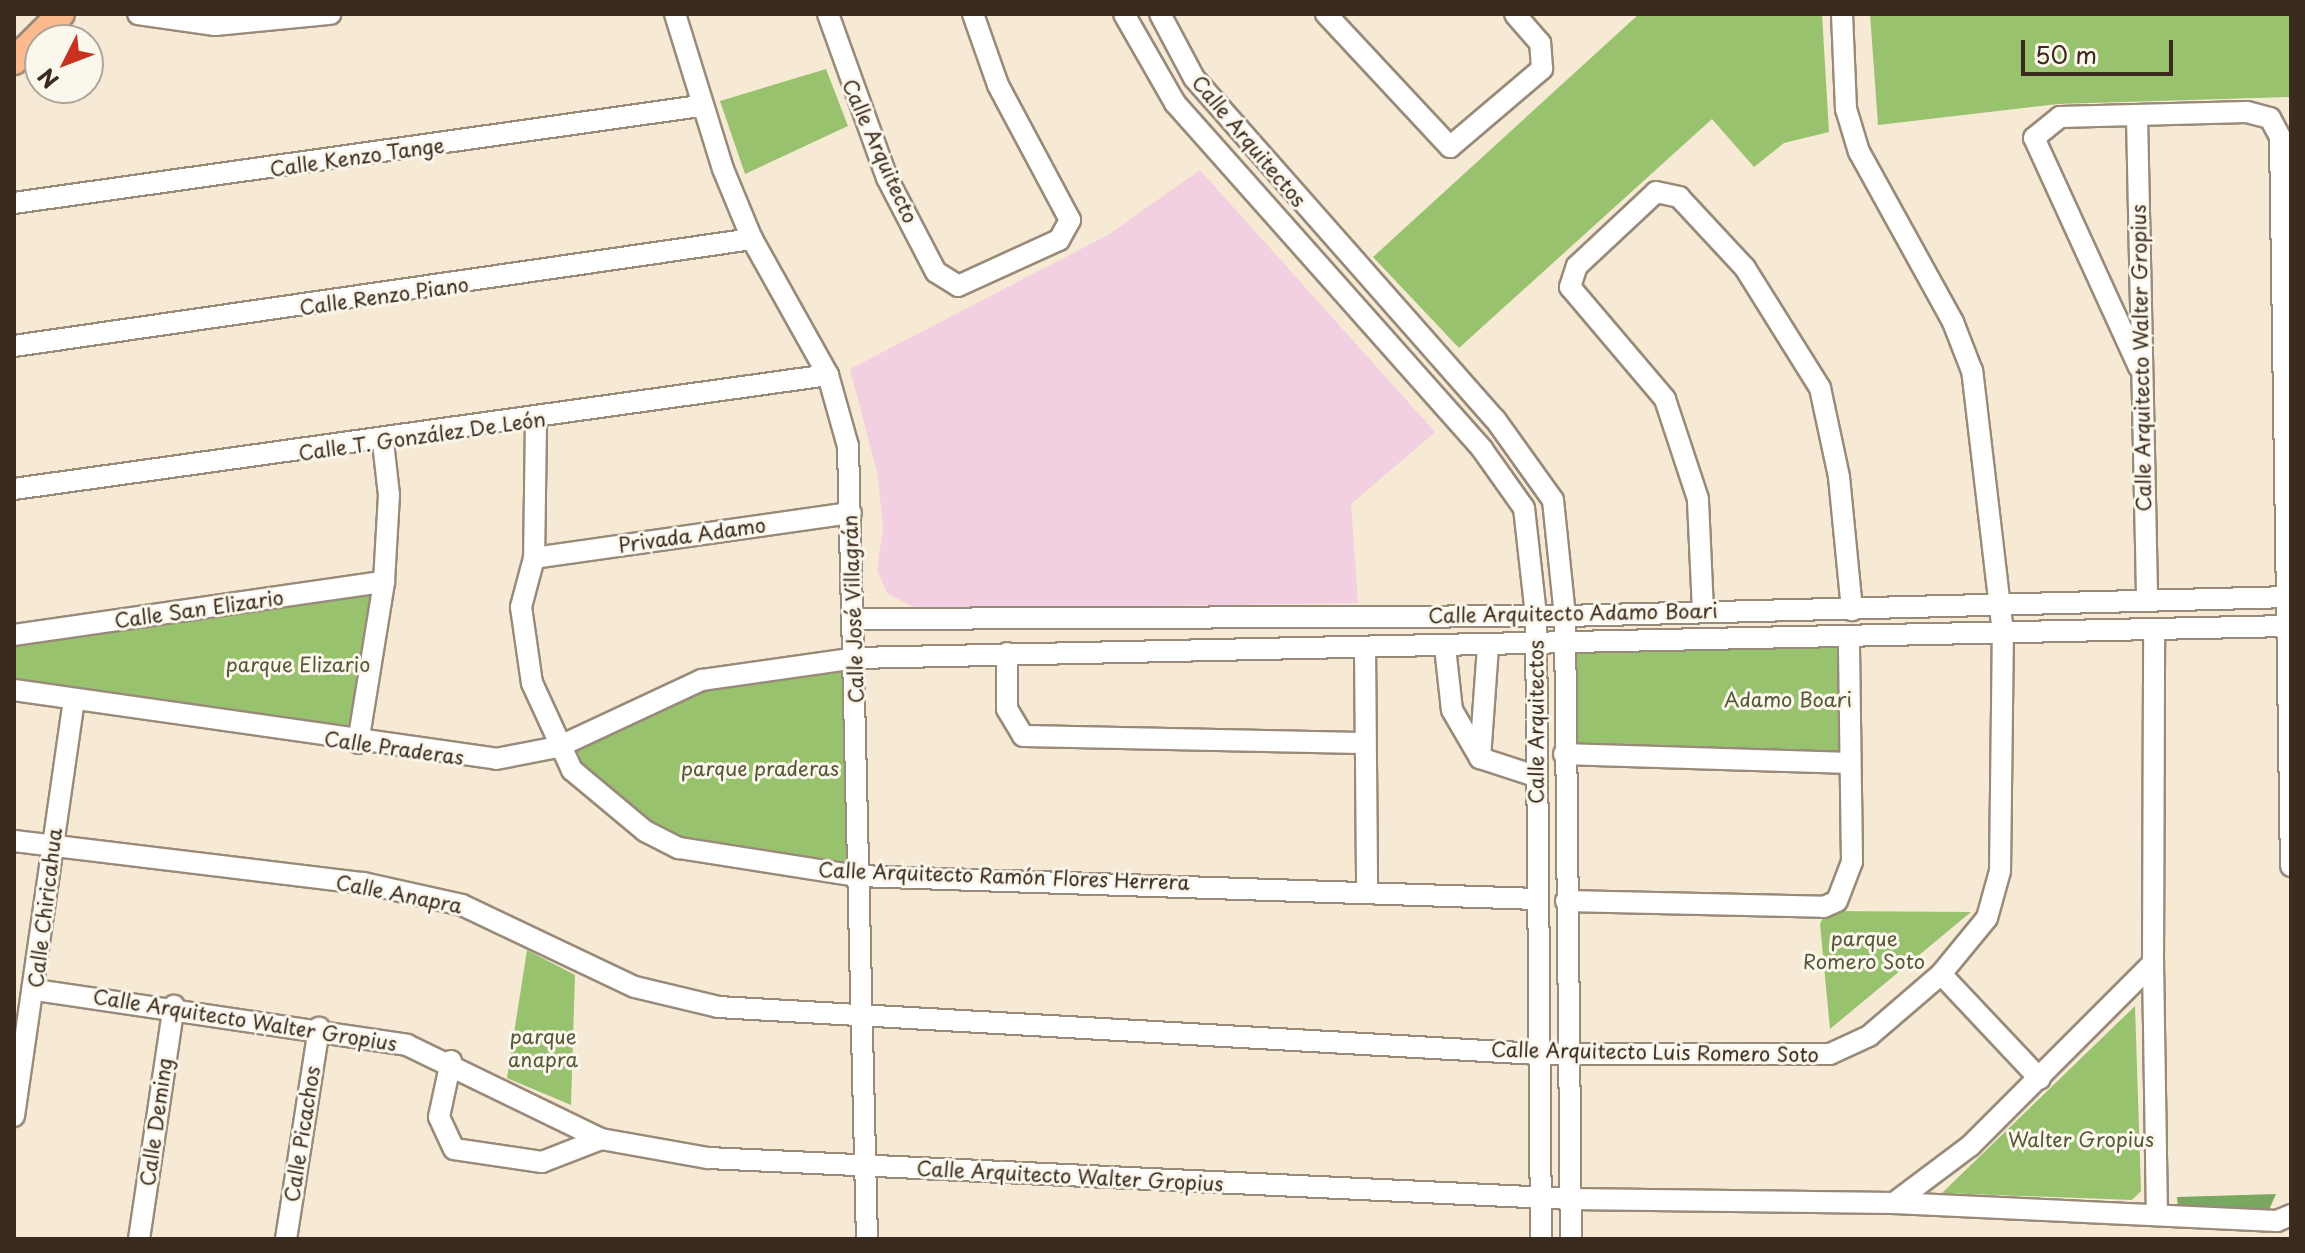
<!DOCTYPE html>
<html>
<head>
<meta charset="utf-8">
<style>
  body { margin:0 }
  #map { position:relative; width:2305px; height:1253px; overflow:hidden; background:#f7ead5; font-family:"Playpen Sans",sans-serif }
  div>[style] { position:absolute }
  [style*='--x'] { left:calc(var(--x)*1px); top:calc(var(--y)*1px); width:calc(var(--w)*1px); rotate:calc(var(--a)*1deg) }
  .built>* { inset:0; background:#f2cfe1 }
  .green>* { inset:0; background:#98c26e }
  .forest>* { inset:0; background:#7aa861 }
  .roads { filter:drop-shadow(2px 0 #998a7a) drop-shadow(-2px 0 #998a7a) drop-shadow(0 2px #998a7a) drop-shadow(0 -2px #998a7a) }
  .minor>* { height:20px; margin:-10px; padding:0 10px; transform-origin:10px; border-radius:10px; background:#fff }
  .major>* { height:26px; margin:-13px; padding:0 13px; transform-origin:13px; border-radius:13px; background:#fbbb8d }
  span { translate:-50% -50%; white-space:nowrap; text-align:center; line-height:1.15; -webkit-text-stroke:6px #fbf7ec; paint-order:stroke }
  .street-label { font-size:20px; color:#3b2a1e }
  .park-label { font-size:20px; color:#575836 }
  .frame { position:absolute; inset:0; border:16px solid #3b2a1e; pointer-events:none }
  .north { position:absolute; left:24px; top:24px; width:80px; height:80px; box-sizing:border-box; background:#fbf7ec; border:2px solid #aea59a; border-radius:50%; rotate:228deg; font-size:22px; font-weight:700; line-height:32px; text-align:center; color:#3b2a1e }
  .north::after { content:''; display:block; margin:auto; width:28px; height:36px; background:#c8321e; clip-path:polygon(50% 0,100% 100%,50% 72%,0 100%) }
  .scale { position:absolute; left:2021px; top:40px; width:152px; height:36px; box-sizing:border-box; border:4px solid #3b2a1e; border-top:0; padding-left:10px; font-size:24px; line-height:28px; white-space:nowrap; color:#3b2a1e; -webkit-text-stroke:6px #fbf7ec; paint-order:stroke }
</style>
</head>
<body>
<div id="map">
  <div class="built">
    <i style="clip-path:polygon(1200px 170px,1435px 432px,1351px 504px,1358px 603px,917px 609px,887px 593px,877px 570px,883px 529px,878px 476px,850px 369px,1108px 235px)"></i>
  </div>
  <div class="green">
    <i style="clip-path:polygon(1639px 14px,1822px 14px,1829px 132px,1784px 143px,1754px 167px,1712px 119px,1459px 348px,1373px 257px)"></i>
    <i style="clip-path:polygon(1870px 14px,2291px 14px,2291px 97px,2058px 104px,1878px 125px)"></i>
    <i style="clip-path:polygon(826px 69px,848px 126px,745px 174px,720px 101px)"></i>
    <i style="clip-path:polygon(384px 582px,358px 743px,14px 690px,14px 634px)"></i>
    <i style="clip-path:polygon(1849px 638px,1849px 763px,1564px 754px,1565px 645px)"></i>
    <i style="clip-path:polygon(856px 658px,858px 876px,679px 848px,558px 747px,660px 696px)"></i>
    <i style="clip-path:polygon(1826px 911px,1971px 912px,1830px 1029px,1820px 924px)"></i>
    <i style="clip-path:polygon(527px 950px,575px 975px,571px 1105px,507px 1078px)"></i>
    <i style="clip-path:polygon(2135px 1006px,2141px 1191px,2132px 1200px,1942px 1193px)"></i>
  </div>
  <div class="forest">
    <i style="clip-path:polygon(2276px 1194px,2268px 1212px,2178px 1208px,2177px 1197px)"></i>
  </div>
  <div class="roads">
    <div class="minor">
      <i style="--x:138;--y:14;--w:78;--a:8.1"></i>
      <i style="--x:215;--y:25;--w:116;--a:-5.5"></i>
      <i style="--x:675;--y:14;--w:162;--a:72.8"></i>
      <i style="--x:723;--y:169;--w:76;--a:67.5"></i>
      <i style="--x:752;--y:239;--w:156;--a:60.8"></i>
      <i style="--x:828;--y:375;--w:74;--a:74.3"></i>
      <i style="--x:848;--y:446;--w:793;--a:88.63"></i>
      <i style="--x:828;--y:14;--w:174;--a:70.2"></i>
      <i style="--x:887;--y:178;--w:106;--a:62.5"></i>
      <i style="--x:936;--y:272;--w:26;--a:32"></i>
      <i style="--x:958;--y:286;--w:111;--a:-24.5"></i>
      <i style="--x:1059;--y:240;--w:23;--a:-61"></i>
      <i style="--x:1070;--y:220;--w:153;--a:-118.1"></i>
      <i style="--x:998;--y:85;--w:75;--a:-109.4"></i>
      <i style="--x:1124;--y:14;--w:103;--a:60.2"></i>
      <i style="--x:1175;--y:103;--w:463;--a:48.4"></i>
      <i style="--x:1482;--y:449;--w:72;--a:54.6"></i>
      <i style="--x:1524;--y:508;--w:108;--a:83.6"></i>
      <i style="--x:1536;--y:615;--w:624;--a:89.54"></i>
      <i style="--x:1160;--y:14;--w:72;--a:62"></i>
      <i style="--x:1194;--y:78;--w:455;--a:48.6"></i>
      <i style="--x:1495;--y:419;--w:100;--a:54.4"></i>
      <i style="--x:1553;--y:500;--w:117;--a:84.1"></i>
      <i style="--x:1565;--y:616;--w:623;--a:89.45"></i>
      <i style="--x:1326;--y:14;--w:182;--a:47"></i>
      <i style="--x:1450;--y:147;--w:121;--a:-40.3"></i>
      <i style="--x:1542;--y:69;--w:26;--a:-94"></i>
      <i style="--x:1540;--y:43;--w:38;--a:-131"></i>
      <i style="--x:2137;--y:116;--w:484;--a:88.8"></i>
      <i style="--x:14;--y:203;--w:693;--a:-8.05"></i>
      <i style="--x:14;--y:346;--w:746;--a:-8.25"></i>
      <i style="--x:2139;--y:367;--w:252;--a:-114.6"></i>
      <i style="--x:2034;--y:138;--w:33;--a:-39"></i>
      <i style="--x:2060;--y:117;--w:187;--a:-1.5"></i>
      <i style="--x:2247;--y:112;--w:24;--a:15"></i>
      <i style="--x:2270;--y:118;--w:21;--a:62"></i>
      <i style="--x:2280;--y:137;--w:729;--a:89.14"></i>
      <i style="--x:536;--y:421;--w:137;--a:90.8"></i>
      <i style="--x:534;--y:558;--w:51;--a:104.9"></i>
      <i style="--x:521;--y:607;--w:77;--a:81.8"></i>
      <i style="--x:532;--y:683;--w:96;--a:65.3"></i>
      <i style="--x:572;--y:770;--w:95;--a:39.9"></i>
      <i style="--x:645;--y:831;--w:38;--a:27"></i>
      <i style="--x:679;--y:848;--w:181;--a:8.9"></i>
      <i style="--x:858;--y:876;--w:679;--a:1.94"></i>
      <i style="--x:14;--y:489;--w:822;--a:-7.97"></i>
      <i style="--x:534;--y:558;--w:320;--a:-8.1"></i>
      <i style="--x:1703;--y:611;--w:112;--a:-92.6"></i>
      <i style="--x:1698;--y:499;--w:105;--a:-108.3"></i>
      <i style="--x:1665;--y:399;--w:147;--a:-130.3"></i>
      <i style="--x:1570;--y:287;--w:22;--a:-72"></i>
      <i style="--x:1577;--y:266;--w:108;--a:-43.1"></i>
      <i style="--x:1656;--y:192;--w:24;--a:12"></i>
      <i style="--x:1679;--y:197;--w:97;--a:47.1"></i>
      <i style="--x:1745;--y:268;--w:142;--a:58"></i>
      <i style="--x:1820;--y:388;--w:91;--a:77.9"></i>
      <i style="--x:1839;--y:477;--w:134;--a:84.4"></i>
      <i style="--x:855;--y:619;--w:710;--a:-0.24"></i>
      <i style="--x:1565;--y:616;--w:726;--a:-1.5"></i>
      <i style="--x:14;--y:635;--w:374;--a:-8.2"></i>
      <i style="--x:1365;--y:647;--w:243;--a:89.5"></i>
      <i style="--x:1445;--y:647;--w:63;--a:83.7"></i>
      <i style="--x:1452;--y:710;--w:56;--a:59.7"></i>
      <i style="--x:1480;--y:758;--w:58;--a:18.1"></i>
      <i style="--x:1007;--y:653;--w:56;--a:90"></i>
      <i style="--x:1007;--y:709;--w:31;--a:59"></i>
      <i style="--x:1023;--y:736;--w:340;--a:1.2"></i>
      <i style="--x:14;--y:690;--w:487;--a:8.1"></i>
      <i style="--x:496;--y:759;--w:63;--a:-11"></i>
      <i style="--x:558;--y:747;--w:159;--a:-25"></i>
      <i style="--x:702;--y:680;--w:156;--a:-8.1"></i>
      <i style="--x:856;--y:658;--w:1435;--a:-1.28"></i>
      <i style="--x:358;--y:743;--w:163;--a:-80.8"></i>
      <i style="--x:384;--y:582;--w:87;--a:-86.7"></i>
      <i style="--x:389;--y:495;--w:53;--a:-96.5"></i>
      <i style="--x:1564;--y:754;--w:285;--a:1.8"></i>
      <i style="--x:1480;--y:758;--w:111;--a:-85.9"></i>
      <i style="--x:14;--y:841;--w:352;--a:6.9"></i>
      <i style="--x:363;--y:883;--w:101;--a:12.5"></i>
      <i style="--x:462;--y:905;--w:191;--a:25.4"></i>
      <i style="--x:635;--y:987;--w:85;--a:13.5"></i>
      <i style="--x:718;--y:1007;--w:821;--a:3.28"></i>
      <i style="--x:1538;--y:1054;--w:292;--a:0"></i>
      <i style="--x:1830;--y:1054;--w:43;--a:-24.8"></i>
      <i style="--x:1869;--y:1036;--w:95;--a:-40.7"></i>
      <i style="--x:1941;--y:974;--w:72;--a:-50.6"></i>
      <i style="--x:1987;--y:918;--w:49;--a:-74.5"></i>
      <i style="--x:2000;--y:871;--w:238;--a:-89.3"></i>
      <i style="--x:2003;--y:633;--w:264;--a:-96.7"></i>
      <i style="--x:1972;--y:371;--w:53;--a:-111.2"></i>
      <i style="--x:1953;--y:322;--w:194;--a:-118.9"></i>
      <i style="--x:1859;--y:152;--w:45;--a:-106.8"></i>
      <i style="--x:1846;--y:109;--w:95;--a:-92.4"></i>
      <i style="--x:1566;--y:901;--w:258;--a:1.3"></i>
      <i style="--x:1824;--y:907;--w:14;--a:-25"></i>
      <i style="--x:1837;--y:901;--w:42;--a:-69"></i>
      <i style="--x:1852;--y:862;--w:224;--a:-90.8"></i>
      <i style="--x:2153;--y:963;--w:251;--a:89.1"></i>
      <i style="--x:1941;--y:974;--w:144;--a:46.7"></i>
      <i style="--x:36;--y:990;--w:375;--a:8.4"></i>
      <i style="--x:407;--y:1045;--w:216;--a:25.9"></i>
      <i style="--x:601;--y:1139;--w:109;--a:10.1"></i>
      <i style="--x:708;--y:1158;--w:863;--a:2.72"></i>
      <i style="--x:1570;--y:1199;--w:324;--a:0.7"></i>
      <i style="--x:1894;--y:1203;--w:383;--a:2.7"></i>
      <i style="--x:2277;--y:1221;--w:15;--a:-23"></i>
      <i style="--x:451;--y:1061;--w:57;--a:102.1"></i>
      <i style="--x:439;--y:1117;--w:35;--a:65"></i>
      <i style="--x:454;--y:1149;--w:89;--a:8.4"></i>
      <i style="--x:542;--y:1162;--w:63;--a:-21.3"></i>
      <i style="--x:14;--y:1116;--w:421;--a:-81.8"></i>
      <i style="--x:1894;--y:1203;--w:95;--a:-36.9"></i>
      <i style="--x:1970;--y:1146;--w:259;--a:-45"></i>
      <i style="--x:2153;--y:963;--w:332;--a:-89.8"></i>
      <i style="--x:139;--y:1239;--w:236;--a:-81.5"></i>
      <i style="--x:286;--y:1239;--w:214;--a:-81.1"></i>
    </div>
    <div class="major">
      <i style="--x:14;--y:61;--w:66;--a:-45"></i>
    </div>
  </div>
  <div class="street-label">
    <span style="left:1249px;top:141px;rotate:50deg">Calle Arquitectos</span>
    <span style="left:880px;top:151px;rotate:66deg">Calle Arquitecto</span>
    <span style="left:357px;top:157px;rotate:-8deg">Calle Kenzo Tange</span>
    <span style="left:384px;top:296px;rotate:-8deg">Calle Renzo Piano</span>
    <span style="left:2141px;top:358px;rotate:-91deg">Calle Arquitecto Walter Gropius</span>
    <span style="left:422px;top:436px;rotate:-8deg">Calle T. González De León</span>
    <span style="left:692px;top:535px;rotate:-8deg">Privada Adamo</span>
    <span style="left:199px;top:609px;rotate:-8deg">Calle San Elizario</span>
    <span style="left:853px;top:609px;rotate:-92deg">Calle José Villagrán</span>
    <span style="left:1573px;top:613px;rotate:-1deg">Calle Arquitecto Adamo Boari</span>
    <span style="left:1536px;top:722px;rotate:-90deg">Calle Arquitectos</span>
    <span style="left:394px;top:748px;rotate:8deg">Calle Praderas</span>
    <span style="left:1004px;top:876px;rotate:2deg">Calle Arquitecto Ramón Flores Herrera</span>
    <span style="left:399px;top:894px;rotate:11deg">Calle Anapra</span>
    <span style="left:45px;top:908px;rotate:-83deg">Calle Chiricahua</span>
    <span style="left:245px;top:1020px;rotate:9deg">Calle Arquitecto Walter Gropius</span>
    <span style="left:1655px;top:1052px;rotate:1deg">Calle Arquitecto Luis Romero Soto</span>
    <span style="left:156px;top:1122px;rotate:-82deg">Calle Deming</span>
    <span style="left:302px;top:1134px;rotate:-81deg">Calle Picachos</span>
    <span style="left:1070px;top:1176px;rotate:3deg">Calle Arquitecto Walter Gropius</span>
  </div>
  <div class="park-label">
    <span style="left:298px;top:664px">parque Elizario</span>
    <span style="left:1788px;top:699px">Adamo Boari</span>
    <span style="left:760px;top:768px">parque praderas</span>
    <span style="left:1864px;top:950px">parque<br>Romero Soto</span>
    <span style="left:543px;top:1048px">parque<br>anapra</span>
    <span style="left:2081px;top:1139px">Walter Gropius</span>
  </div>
  <div class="frame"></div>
  <div class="north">N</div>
  <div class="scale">50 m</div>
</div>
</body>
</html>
